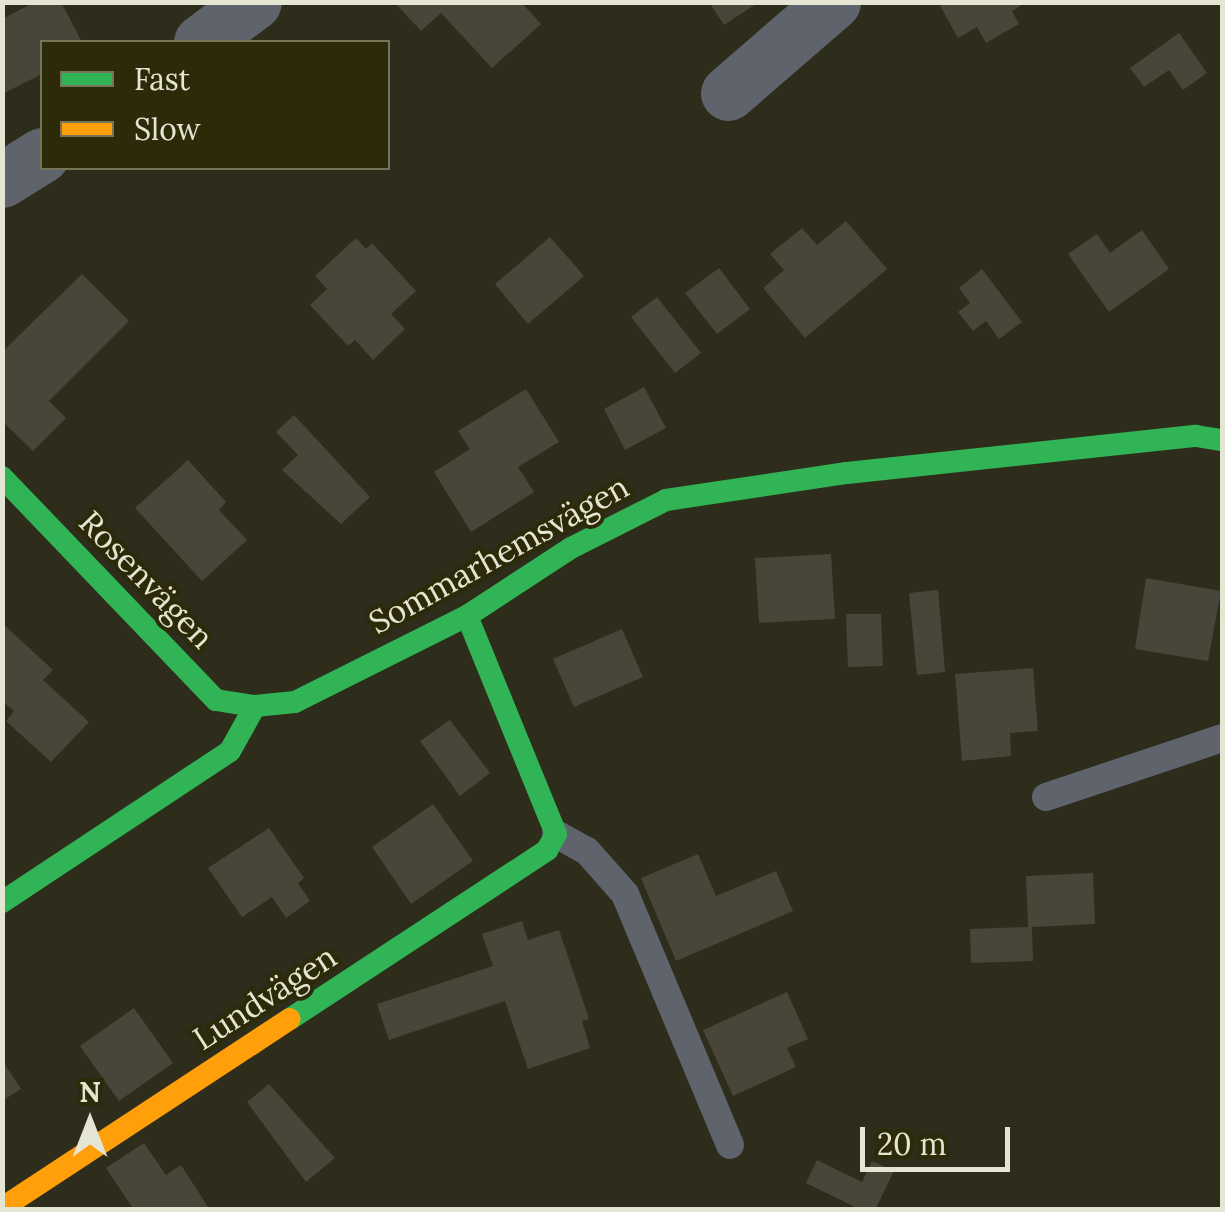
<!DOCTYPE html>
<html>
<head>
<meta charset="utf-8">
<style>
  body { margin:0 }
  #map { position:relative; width:1225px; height:1212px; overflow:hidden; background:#2e2d1c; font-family:Lora,serif }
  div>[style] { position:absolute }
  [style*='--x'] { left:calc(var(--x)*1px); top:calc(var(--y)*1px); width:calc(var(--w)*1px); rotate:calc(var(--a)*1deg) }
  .building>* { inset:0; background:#474638 }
  .lane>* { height:28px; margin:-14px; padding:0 14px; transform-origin:14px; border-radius:14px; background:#5f646c }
  .street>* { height:55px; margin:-27.5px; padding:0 27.5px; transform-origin:27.5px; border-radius:27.5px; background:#5f646c }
  .fast>* { height:22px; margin:-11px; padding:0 11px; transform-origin:11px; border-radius:11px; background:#30b455 }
  .slow>* { height:22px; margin:-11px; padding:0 11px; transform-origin:11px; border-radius:11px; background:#ff9f0a }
  span { translate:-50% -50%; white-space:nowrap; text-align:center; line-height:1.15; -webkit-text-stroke:8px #2c2a09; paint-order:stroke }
  .street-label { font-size:32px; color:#e5e5d3 }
  .frame { position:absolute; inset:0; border:5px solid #e5e5d3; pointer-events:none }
  .legend { position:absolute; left:40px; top:40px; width:350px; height:130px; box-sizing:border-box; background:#2c2a09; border:2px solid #76755a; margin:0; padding:12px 18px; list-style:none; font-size:30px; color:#e5e5d3 }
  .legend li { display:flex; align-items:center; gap:20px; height:50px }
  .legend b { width:50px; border:2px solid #76755a }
  .north { position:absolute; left:40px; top:1072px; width:100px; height:100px; -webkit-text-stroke:8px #2c2a09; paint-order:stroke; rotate:0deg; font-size:28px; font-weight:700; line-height:40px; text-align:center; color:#e5e5d3 }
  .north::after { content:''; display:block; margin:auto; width:35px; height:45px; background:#e5e5d3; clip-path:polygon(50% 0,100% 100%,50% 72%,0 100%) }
  .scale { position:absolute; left:860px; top:1127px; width:150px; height:45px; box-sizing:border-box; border:5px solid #e5e5d3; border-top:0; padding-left:12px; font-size:30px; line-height:35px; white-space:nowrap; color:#e5e5d3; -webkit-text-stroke:8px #2c2a09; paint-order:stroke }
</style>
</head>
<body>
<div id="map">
  <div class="building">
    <i style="clip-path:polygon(35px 2px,61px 2px,82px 42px,42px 42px,42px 74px,2px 94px,2px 19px)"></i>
    <i style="clip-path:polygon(394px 2px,521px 2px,541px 24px,492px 68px,441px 13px,421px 31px)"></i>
    <i style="clip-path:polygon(709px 2px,759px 2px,724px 25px)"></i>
    <i style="clip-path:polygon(938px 2px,1027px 2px,1012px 11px,1019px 24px,986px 43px,977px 27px,958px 38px)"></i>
    <i style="clip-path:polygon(1179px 33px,1207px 73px,1183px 90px,1169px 70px,1144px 87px,1130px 68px)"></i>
    <i style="clip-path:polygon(846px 221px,887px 269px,805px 338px,763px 288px,784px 270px,770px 254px,802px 228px,817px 245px)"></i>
    <i style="clip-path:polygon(1142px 230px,1169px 269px,1109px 312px,1068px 254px,1097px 234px,1110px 253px)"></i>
    <i style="clip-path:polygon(550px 237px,584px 276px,528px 324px,495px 284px)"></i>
    <i style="clip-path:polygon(356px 238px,366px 249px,372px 243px,416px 291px,391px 314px,405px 329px,373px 360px,355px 340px,348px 346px,310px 305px,327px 289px,315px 276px)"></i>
    <i style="clip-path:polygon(719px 268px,750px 309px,717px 334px,685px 293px)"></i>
    <i style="clip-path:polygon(982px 269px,1022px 322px,999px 339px,986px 321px,973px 331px,958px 312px,970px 303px,959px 288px)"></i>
    <i style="clip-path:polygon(82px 274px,129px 321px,49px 401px,66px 418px,33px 451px,2px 421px,2px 352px)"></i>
    <i style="clip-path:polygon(657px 297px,701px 353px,675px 373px,631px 317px)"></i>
    <i style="clip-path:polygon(644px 387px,666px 428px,625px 450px,604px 409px)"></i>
    <i style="clip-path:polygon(526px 389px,559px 442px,518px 467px,534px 492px,471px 532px,434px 472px,470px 449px,458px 431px)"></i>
    <i style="clip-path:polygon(294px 415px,370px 497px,341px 524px,282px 470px,298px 455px,276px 432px)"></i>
    <i style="clip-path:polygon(188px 460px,226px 502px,219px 510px,247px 540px,202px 581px,135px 508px)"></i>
    <i style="clip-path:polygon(831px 554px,835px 619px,759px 623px,755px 558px)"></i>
    <i style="clip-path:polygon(1146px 578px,1221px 591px,1208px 661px,1135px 649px)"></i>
    <i style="clip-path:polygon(938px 590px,945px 672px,917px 675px,909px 593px)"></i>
    <i style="clip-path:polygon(846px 614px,881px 614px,883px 666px,848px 667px)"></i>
    <i style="clip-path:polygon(2px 623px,53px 670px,43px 680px,89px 722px,51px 762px,6px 721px,14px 711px,2px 701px)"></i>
    <i style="clip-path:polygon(622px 629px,643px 677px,574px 707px,553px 659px)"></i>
    <i style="clip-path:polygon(1033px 668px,1038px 731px,1010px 733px,1011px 756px,962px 761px,955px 674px)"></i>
    <i style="clip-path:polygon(450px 720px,490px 773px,460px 796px,420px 741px)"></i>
    <i style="clip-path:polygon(433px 804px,473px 861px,411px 904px,372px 847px)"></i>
    <i style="clip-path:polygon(269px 828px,304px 878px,298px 883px,310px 901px,286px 918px,272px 897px,242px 917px,208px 868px)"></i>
    <i style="clip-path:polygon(698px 854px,716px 896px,776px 871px,793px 911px,676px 961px,641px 878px)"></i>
    <i style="clip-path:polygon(1093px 873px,1095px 924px,1032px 927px,1033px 961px,971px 963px,970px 929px,1028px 927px,1026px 876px)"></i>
    <i style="clip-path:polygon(522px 921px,528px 940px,559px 930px,589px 1019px,582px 1021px,590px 1048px,528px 1069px,505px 1001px,389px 1040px,377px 1004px,493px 966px,482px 934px)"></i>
    <i style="clip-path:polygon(787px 992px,808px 1039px,787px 1048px,796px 1067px,733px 1096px,703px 1030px)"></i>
    <i style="clip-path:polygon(134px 1008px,173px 1063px,119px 1101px,80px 1046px)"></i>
    <i style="clip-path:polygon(2px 1060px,21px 1089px,2px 1101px)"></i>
    <i style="clip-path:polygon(269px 1084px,335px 1158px,306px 1182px,247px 1102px)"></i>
    <i style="clip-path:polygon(144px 1143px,166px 1175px,181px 1165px,210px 1210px,134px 1210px,106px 1168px)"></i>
    <i style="clip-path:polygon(817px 1160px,862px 1182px,872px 1161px,894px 1171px,875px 1210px,861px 1210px,806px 1183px)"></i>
  </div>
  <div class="lane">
    <i style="--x:1046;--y:797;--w:186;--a:-18.5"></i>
    <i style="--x:556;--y:834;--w:35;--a:29"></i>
    <i style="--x:587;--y:851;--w:57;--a:48.5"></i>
    <i style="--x:625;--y:894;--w:272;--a:67.3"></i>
  </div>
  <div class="street">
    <i style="--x:201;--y:42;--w:66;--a:-37"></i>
    <i style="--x:728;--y:93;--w:139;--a:-40.9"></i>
    <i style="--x:2;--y:180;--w:47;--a:-32"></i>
  </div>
  <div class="fast">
    <i style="--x:2;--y:477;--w:309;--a:46.2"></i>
    <i style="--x:216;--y:700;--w:39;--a:9"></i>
    <i style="--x:2;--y:902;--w:273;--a:-33.5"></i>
    <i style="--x:230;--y:751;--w:51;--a:-60.9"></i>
    <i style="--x:255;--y:706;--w:40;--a:-5.7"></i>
    <i style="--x:295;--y:702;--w:192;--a:-26.6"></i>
    <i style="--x:467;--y:616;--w:124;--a:-33.2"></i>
    <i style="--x:571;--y:548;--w:106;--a:-26.8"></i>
    <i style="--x:666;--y:500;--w:183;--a:-8.5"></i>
    <i style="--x:847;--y:473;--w:351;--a:-6.1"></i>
    <i style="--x:1196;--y:436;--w:26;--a:9"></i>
    <i style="--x:290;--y:1019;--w:308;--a:-33.3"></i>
    <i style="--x:547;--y:850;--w:18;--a:-61"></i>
    <i style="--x:556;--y:834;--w:235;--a:-112.2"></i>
  </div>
  <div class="slow">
    <i style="--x:2;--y:1208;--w:344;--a:-33.3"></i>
  </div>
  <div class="street-label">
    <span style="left:499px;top:555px;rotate:-29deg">Sommarhemsvägen</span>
    <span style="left:146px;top:580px;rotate:46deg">Rosenvägen</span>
    <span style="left:265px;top:998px;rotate:-33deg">Lundvägen</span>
  </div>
  <div class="frame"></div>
  <ul class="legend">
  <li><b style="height:12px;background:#30b455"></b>Fast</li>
  <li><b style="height:12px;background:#ff9f0a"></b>Slow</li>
  </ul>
  <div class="north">N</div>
  <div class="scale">20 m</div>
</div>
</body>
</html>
